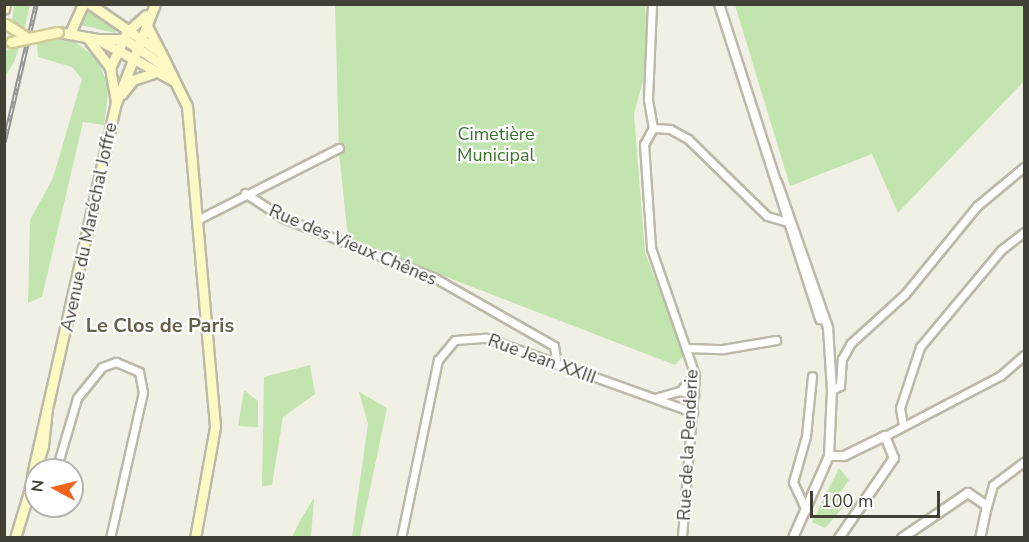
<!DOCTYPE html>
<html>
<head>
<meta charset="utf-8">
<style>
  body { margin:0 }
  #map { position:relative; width:1029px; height:542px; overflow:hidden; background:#f1f0e5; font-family:"Nunito Sans",sans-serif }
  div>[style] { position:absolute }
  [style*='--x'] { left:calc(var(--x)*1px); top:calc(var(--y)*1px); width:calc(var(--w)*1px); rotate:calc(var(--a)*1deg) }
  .green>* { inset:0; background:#c2e4af }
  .roads { filter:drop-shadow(2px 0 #bcb9a8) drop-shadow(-2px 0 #bcb9a8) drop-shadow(0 2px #bcb9a8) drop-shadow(0 -2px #bcb9a8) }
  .minor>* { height:7px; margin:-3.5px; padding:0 3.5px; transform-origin:3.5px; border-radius:3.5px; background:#fff }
  .tertiary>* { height:8px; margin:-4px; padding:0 4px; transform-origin:4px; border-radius:4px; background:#fff }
  .secondary>* { height:9px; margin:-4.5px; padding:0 4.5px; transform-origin:4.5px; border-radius:4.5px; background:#fcf9c5 }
  .rail>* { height:4.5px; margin-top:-2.25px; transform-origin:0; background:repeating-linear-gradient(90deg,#fff 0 7px,#949494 0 14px); box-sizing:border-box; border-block:2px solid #949494 }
  .bridges { filter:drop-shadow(2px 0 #d0cb97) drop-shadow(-2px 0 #d0cb97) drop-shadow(0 2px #d0cb97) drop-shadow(0 -2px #d0cb97) }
  .secondary-bridge>* { height:9px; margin:-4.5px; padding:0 4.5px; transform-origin:4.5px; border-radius:4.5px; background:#fcf9c5 }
  span { translate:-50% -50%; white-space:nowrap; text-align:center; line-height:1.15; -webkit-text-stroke:4.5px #fff; paint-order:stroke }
  .park-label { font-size:18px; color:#39722b }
  .street-label { font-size:18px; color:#434135 }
  .neighbourhood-label { font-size:20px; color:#66604d; font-weight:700 }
  .frame { position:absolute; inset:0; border:6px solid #434135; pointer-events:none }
  .north { position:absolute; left:24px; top:458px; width:60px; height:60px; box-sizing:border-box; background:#fff; border:2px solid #b4b3ae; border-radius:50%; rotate:277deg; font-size:16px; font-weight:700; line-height:24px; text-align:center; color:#434135 }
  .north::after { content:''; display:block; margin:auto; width:21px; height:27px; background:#ef651e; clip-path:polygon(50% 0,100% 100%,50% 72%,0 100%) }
  .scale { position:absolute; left:810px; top:491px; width:130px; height:27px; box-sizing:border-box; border:3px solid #434135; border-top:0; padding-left:8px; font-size:18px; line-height:21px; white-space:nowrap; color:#434135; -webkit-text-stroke:4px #fff; paint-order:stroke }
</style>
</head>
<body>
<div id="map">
  <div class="green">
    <i style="clip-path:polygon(335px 4px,645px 5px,649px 58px,634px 114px,645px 253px,685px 354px,675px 365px,348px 239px,339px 152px)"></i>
    <i style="clip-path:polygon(14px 5px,30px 5px,24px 31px,12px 21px)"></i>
    <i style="clip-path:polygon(735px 5px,1024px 5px,1024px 81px,898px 213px,872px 154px,790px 186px)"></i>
    <i style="clip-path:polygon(87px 10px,116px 31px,115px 33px,81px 25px)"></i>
    <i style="clip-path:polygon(51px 39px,75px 42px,96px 58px,108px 84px,107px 103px,104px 125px,83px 122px,42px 297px,28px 303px,30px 220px,53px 178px,82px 79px,72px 67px,38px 57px,37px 41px)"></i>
    <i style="clip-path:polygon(20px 45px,14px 62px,5px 77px,5px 51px)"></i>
    <i style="clip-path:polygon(310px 365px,315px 394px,283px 417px,272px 485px,262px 486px,264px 377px)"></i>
    <i style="clip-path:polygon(244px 390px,258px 401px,258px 427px,238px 426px)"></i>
    <i style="clip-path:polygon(359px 392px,387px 408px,360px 537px,352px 537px,368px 424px)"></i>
    <i style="clip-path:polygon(839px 468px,849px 480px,837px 497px,845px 505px,825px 528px,812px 522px)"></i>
    <i style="clip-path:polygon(314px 498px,311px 537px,292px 537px,301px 519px)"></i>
  </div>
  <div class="roads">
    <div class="minor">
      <i style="--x:652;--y:4;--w:96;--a:92.4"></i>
      <i style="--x:648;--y:100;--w:28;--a:80"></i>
      <i style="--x:653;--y:128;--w:18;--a:119"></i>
      <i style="--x:644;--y:144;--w:104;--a:86.1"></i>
      <i style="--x:651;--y:248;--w:134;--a:70.9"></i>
      <i style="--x:695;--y:375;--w:164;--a:94.6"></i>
      <i style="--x:653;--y:128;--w:17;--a:3"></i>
      <i style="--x:670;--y:129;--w:21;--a:29"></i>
      <i style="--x:688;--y:139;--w:110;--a:44.3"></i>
      <i style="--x:767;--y:216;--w:22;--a:16"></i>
      <i style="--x:245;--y:193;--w:45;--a:33.3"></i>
      <i style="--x:283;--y:218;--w:163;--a:21.5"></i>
      <i style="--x:435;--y:278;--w:137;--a:29.7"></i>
      <i style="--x:554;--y:346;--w:19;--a:81"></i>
      <i style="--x:199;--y:219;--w:157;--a:-26.9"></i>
      <i style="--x:688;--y:348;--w:35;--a:2"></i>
      <i style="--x:723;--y:349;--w:54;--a:-9.6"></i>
      <i style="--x:832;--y:390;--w:9;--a:-27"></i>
      <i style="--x:840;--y:386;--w:27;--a:-86"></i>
      <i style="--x:842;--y:359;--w:18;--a:-61"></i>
      <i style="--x:851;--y:343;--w:73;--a:-42.2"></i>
      <i style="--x:905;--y:294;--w:114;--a:-50.7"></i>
      <i style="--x:977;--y:206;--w:61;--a:-39.7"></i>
      <i style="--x:680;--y:391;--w:22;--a:-47"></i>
      <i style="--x:655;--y:398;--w:26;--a:-16"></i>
      <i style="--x:680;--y:391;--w:15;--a:16"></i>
      <i style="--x:903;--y:425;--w:17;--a:-100"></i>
      <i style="--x:900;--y:408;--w:64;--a:-71.8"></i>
      <i style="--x:920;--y:347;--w:126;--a:-50.1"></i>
      <i style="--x:1001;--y:250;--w:29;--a:-38"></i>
      <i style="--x:885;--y:436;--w:130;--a:-27.6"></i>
      <i style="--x:1000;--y:376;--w:32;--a:-41"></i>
      <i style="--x:56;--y:470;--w:75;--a:-73.7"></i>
      <i style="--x:77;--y:398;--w:40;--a:-51"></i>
      <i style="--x:102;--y:367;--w:15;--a:-20"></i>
      <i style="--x:116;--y:362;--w:25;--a:23"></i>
      <i style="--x:139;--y:372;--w:20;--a:79"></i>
      <i style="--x:143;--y:392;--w:150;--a:102.7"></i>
      <i style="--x:987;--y:506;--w:22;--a:-74"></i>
      <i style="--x:993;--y:485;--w:39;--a:-37"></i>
      <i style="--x:806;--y:510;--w:31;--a:-115"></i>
      <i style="--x:793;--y:482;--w:48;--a:-74.2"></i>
      <i style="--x:806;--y:436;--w:60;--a:-84.3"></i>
      <i style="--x:401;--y:538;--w:182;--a:-78.3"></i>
      <i style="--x:438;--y:360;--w:26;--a:-50"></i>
      <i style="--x:455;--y:340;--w:31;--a:-4"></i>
      <i style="--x:486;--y:338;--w:220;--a:19.7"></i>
    </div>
    <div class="tertiary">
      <i style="--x:719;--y:4;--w:331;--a:72.2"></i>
      <i style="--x:777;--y:182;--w:155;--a:70.7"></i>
      <i style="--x:828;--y:328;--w:62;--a:86.3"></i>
      <i style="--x:832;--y:390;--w:66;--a:92.6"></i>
      <i style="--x:829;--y:456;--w:90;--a:113.7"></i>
      <i style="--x:829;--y:456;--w:15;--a:0"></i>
      <i style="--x:844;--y:456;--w:46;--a:-26"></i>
      <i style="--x:885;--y:436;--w:24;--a:68"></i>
      <i style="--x:894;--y:458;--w:97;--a:124.5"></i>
      <i style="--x:902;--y:538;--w:80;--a:-34.3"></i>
      <i style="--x:968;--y:493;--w:23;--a:34"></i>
      <i style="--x:987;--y:506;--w:33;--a:102"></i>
    </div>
    <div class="secondary">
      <i style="--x:90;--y:4;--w:86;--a:34.6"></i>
      <i style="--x:161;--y:53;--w:59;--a:63.9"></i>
      <i style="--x:187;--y:106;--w:322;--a:85"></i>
      <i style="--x:215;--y:427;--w:113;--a:100.2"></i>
      <i style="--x:4;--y:9;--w:5;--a:-79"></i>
      <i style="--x:145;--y:22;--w:33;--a:63"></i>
      <i style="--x:71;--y:31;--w:30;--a:-66"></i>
      <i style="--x:58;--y:32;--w:40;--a:10"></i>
      <i style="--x:97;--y:39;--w:88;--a:28.6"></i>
      <i style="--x:87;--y:37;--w:39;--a:53"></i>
      <i style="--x:110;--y:68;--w:34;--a:80"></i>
      <i style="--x:97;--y:39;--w:27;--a:0"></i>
      <i style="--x:124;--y:39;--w:52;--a:34"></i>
      <i style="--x:110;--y:68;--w:40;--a:-65"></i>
      <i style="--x:127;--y:32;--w:25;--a:-42"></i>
      <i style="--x:122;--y:94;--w:18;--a:-52"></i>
      <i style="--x:133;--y:80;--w:21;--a:-19"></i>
      <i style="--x:32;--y:475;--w:381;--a:-77.3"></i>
      <i style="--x:116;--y:103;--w:106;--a:-68.5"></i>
      <i style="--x:15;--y:538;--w:96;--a:-73.1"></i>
      <i style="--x:43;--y:446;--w:38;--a:-84"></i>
    </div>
  </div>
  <div class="rail">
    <i style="--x:4;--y:142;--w:142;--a:-76.9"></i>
  </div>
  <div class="bridges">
    <div class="secondary-bridge">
      <i style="--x:6;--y:24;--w:24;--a:33"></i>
      <i style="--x:11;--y:42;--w:48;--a:-12"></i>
    </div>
  </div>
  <div class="park-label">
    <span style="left:496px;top:145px">Cimetière<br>Municipal</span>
  </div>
  <div class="street-label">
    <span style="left:89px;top:227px;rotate:-78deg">Avenue du Maréchal Joffre</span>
    <span style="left:353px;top:245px;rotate:23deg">Rue des Vieux Chênes</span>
    <span style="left:542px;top:359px;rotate:20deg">Rue Jean XXIII</span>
    <span style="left:688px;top:445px;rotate:-87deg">Rue de la Penderie</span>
  </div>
  <div class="neighbourhood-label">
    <span style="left:160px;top:325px">Le Clos de Paris</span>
  </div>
  <div class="frame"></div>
  <div class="north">N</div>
  <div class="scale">100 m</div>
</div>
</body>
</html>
